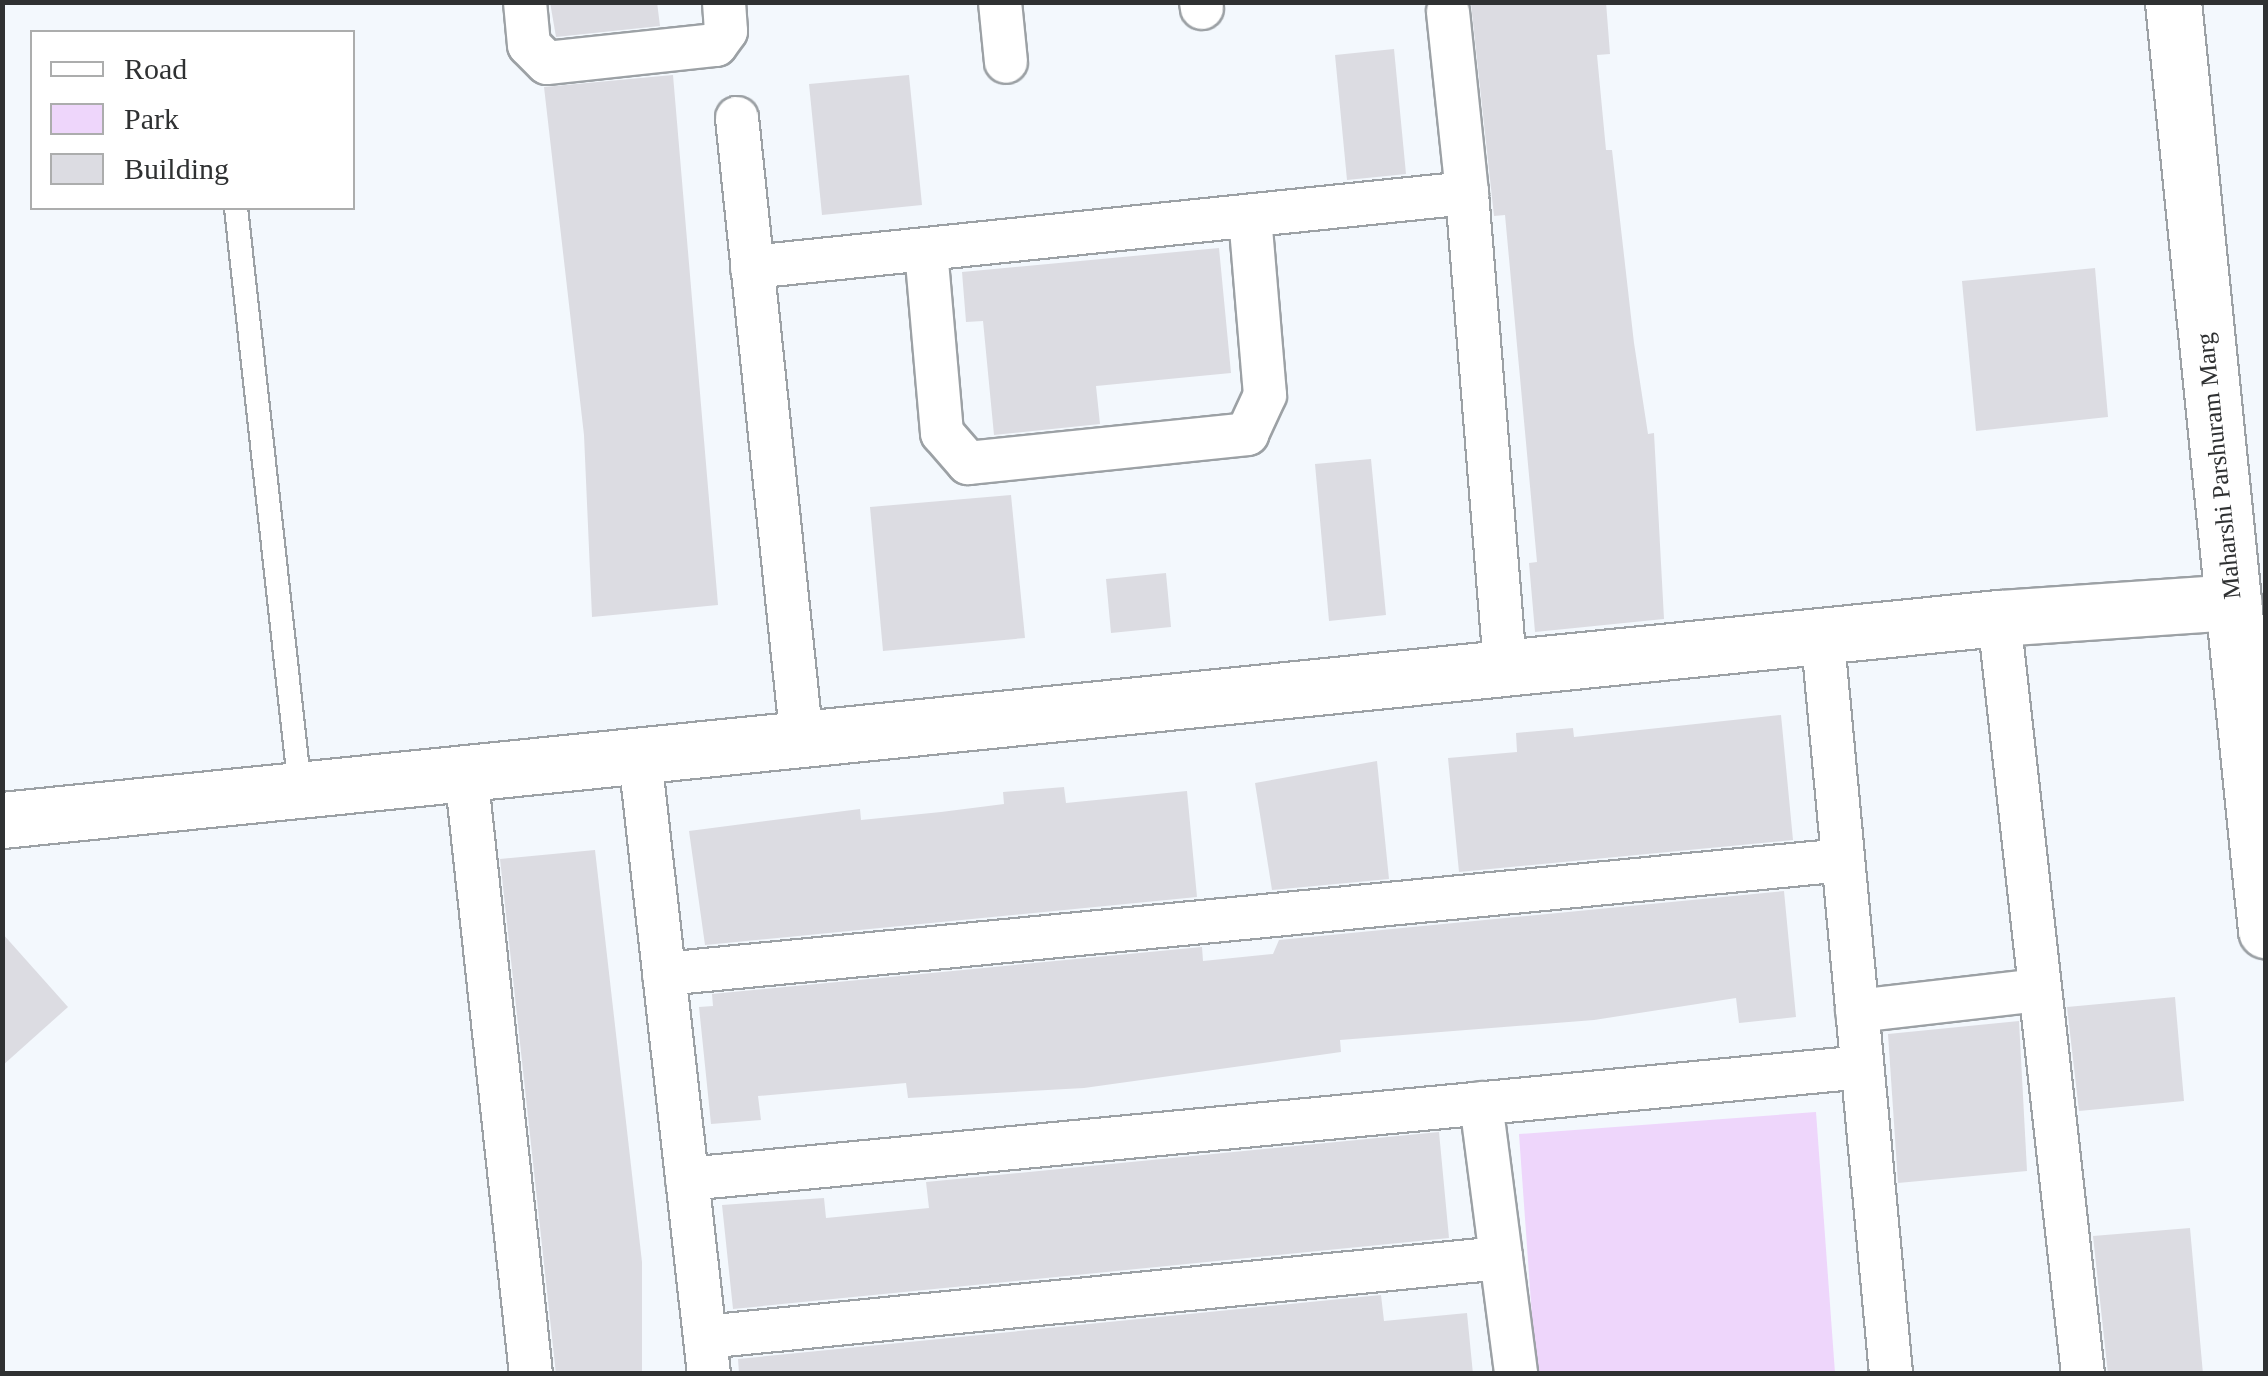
<!DOCTYPE html>
<html>
<head>
<meta charset="utf-8">
<style>
  body { margin:0 }
  #map { position:relative; width:2268px; height:1376px; overflow:hidden; background:#f3f8fd; font-family:"Times New Roman",serif }
  div>[style] { position:absolute }
  [style*='--x'] { left:calc(var(--x)*1px); top:calc(var(--y)*1px); width:calc(var(--w)*1px); rotate:calc(var(--a)*1deg) }
  .green>* { inset:0; background:#eed6fb }
  .building>* { inset:0; background:#dcdce2 }
  .path>* { height:6px; margin-top:-3px; transform-origin:0; background:repeating-linear-gradient(90deg,#a1a5a8 0 2.5px,transparent 0 10.5px) }
  .roads { filter:drop-shadow(2px 0 #9ca1a5) drop-shadow(-2px 0 #9ca1a5) drop-shadow(0 2px #9ca1a5) drop-shadow(0 -2px #9ca1a5) }
  .lane>* { height:22px; margin:-11px; padding:0 11px; transform-origin:11px; border-radius:11px; background:#fff }
  .street>* { height:42px; margin:-21px; padding:0 21px; transform-origin:21px; border-radius:21px; background:#fff }
  .secondary>* { height:55px; margin:-27.5px; padding:0 27.5px; transform-origin:27.5px; border-radius:27.5px; background:#fff }
  span { translate:-50% -50%; white-space:nowrap; text-align:center; line-height:1.15; -webkit-text-stroke:10px #fff; paint-order:stroke }
  .street-label { font-size:25px; color:#2f3132 }
  .frame { position:absolute; inset:0; border:5px solid #2f3132; pointer-events:none }
  .legend { position:absolute; left:30px; top:30px; width:325px; height:180px; box-sizing:border-box; background:#fff; border:2px solid #acadad; margin:0; padding:12px 18px; list-style:none; font-size:30px; color:#2f3132 }
  .legend li { display:flex; align-items:center; gap:20px; height:50px }
  .legend b { width:50px; border:2px solid #acadad }
</style>
</head>
<body>
<div id="map">
  <div class="green">
    <i style="clip-path:polygon(1816px 1112px,1835px 1373px,1536px 1373px,1519px 1134px)"></i>
  </div>
  <div class="building">
    <i style="clip-path:polygon(550px 2px,657px 2px,660px 26px,556px 37px)"></i>
    <i style="clip-path:polygon(1606px 2px,1610px 54px,1597px 55px,1606px 150px,1612px 150px,1634px 343px,1648px 434px,1654px 433px,1664px 619px,1535px 632px,1529px 563px,1537px 562px,1505px 215px,1494px 216px,1471px 4px)"></i>
    <i style="clip-path:polygon(1394px 49px,1406px 174px,1347px 180px,1335px 55px)"></i>
    <i style="clip-path:polygon(673px 75px,718px 605px,592px 617px,584px 435px,544px 87px)"></i>
    <i style="clip-path:polygon(909px 75px,922px 205px,822px 215px,809px 84px)"></i>
    <i style="clip-path:polygon(1219px 248px,1231px 373px,1096px 386px,1100px 424px,994px 435px,983px 321px,966px 322px,962px 272px)"></i>
    <i style="clip-path:polygon(2095px 268px,2108px 417px,1976px 431px,1962px 281px)"></i>
    <i style="clip-path:polygon(1371px 459px,1386px 615px,1329px 621px,1315px 464px)"></i>
    <i style="clip-path:polygon(1011px 495px,1025px 638px,883px 651px,870px 507px)"></i>
    <i style="clip-path:polygon(1166px 573px,1171px 627px,1111px 633px,1106px 579px)"></i>
    <i style="clip-path:polygon(1781px 715px,1793px 840px,1459px 872px,1448px 758px,1517px 752px,1516px 733px,1573px 728px,1574px 737px)"></i>
    <i style="clip-path:polygon(1377px 761px,1389px 879px,1272px 890px,1255px 783px)"></i>
    <i style="clip-path:polygon(1064px 787px,1066px 803px,1187px 791px,1197px 897px,705px 945px,689px 831px,860px 809px,861px 820px,941px 812px,1004px 804px,1003px 792px)"></i>
    <i style="clip-path:polygon(595px 850px,642px 1262px,642px 1374px,556px 1374px,500px 859px)"></i>
    <i style="clip-path:polygon(1784px 891px,1796px 1017px,1739px 1023px,1736px 998px,1594px 1020px,1340px 1040px,1341px 1052px,1084px 1088px,908px 1098px,906px 1083px,758px 1096px,761px 1120px,711px 1124px,699px 1007px,713px 1006px,712px 994px,1202px 947px,1203px 961px,1273px 954px,1279px 940px)"></i>
    <i style="clip-path:polygon(2px 933px,68px 1007px,2px 1066px)"></i>
    <i style="clip-path:polygon(2175px 997px,2184px 1101px,2079px 1111px,2067px 1007px)"></i>
    <i style="clip-path:polygon(2019px 1021px,2027px 1171px,1898px 1183px,1888px 1034px)"></i>
    <i style="clip-path:polygon(1439px 1132px,1449px 1238px,733px 1309px,722px 1205px,824px 1198px,826px 1218px,929px 1208px,926px 1182px)"></i>
    <i style="clip-path:polygon(2190px 1228px,2203px 1374px,2108px 1374px,2093px 1236px)"></i>
    <i style="clip-path:polygon(1381px 1295px,1384px 1321px,1467px 1313px,1473px 1374px,739px 1374px,738px 1359px)"></i>
  </div>
  <div class="path">
    <i style="--x:796;--y:2;--w:49;--a:0"></i>
  </div>
  <div class="roads">
    <div class="lane">
      <i style="--x:236;--y:208;--w:586;--a:83.72"></i>
    </div>
    <div class="street">
      <i style="--x:525;--y:2;--w:43;--a:84.7"></i>
      <i style="--x:529;--y:45;--w:25;--a:45"></i>
      <i style="--x:547;--y:63;--w:170;--a:-6.1"></i>
      <i style="--x:716;--y:45;--w:17;--a:-54"></i>
      <i style="--x:726;--y:31;--w:29;--a:-94"></i>
      <i style="--x:1000;--y:2;--w:60;--a:84.3"></i>
      <i style="--x:1201;--y:2;--w:6;--a:81"></i>
      <i style="--x:1448;--y:12;--w:182;--a:84"></i>
      <i style="--x:737;--y:118;--w:627;--a:84.05"></i>
      <i style="--x:926;--y:250;--w:184;--a:85"></i>
      <i style="--x:942;--y:433;--w:40;--a:49"></i>
      <i style="--x:968;--y:463;--w:281;--a:-5.9"></i>
      <i style="--x:1247;--y:434;--w:43;--a:-65.2"></i>
      <i style="--x:1265;--y:395;--w:178;--a:-94.8"></i>
      <i style="--x:752;--y:267;--w:719;--a:-5.91"></i>
      <i style="--x:1467;--y:193;--w:482;--a:85.4"></i>
      <i style="--x:1999;--y:618;--w:761;--a:83.66"></i>
      <i style="--x:1823;--y:642;--w:735;--a:84.69"></i>
      <i style="--x:640;--y:758;--w:620;--a:83.61"></i>
      <i style="--x:466;--y:773;--w:605;--a:83.83"></i>
      <i style="--x:664;--y:974;--w:1184;--a:-5.52"></i>
      <i style="--x:1857;--y:1011;--w:183;--a:-6.6"></i>
      <i style="--x:1481;--y:1103;--w:273;--a:82.6"></i>
      <i style="--x:687;--y:1179;--w:1180;--a:-5.44"></i>
      <i style="--x:705;--y:1337;--w:800;--a:-5.67"></i>
    </div>
    <div class="secondary">
      <i style="--x:2173;--y:2;--w:933;--a:84.28"></i>
      <i style="--x:2;--y:820;--w:2007;--a:-5.78"></i>
      <i style="--x:1999;--y:618;--w:235;--a:-3.9"></i>
    </div>
  </div>
  <div class="street-label">
    <span style="left:2219px;top:466px;rotate:-96deg">Maharshi Parshuram Marg</span>
  </div>
  <div class="frame"></div>
  <ul class="legend">
  <li><b style="height:12px;background:#fff"></b>Road</li>
  <li><b style="height:28px;background:#eed6fb"></b>Park</li>
  <li><b style="height:28px;background:#dcdce2"></b>Building</li>
  </ul>
</div>
</body>
</html>
